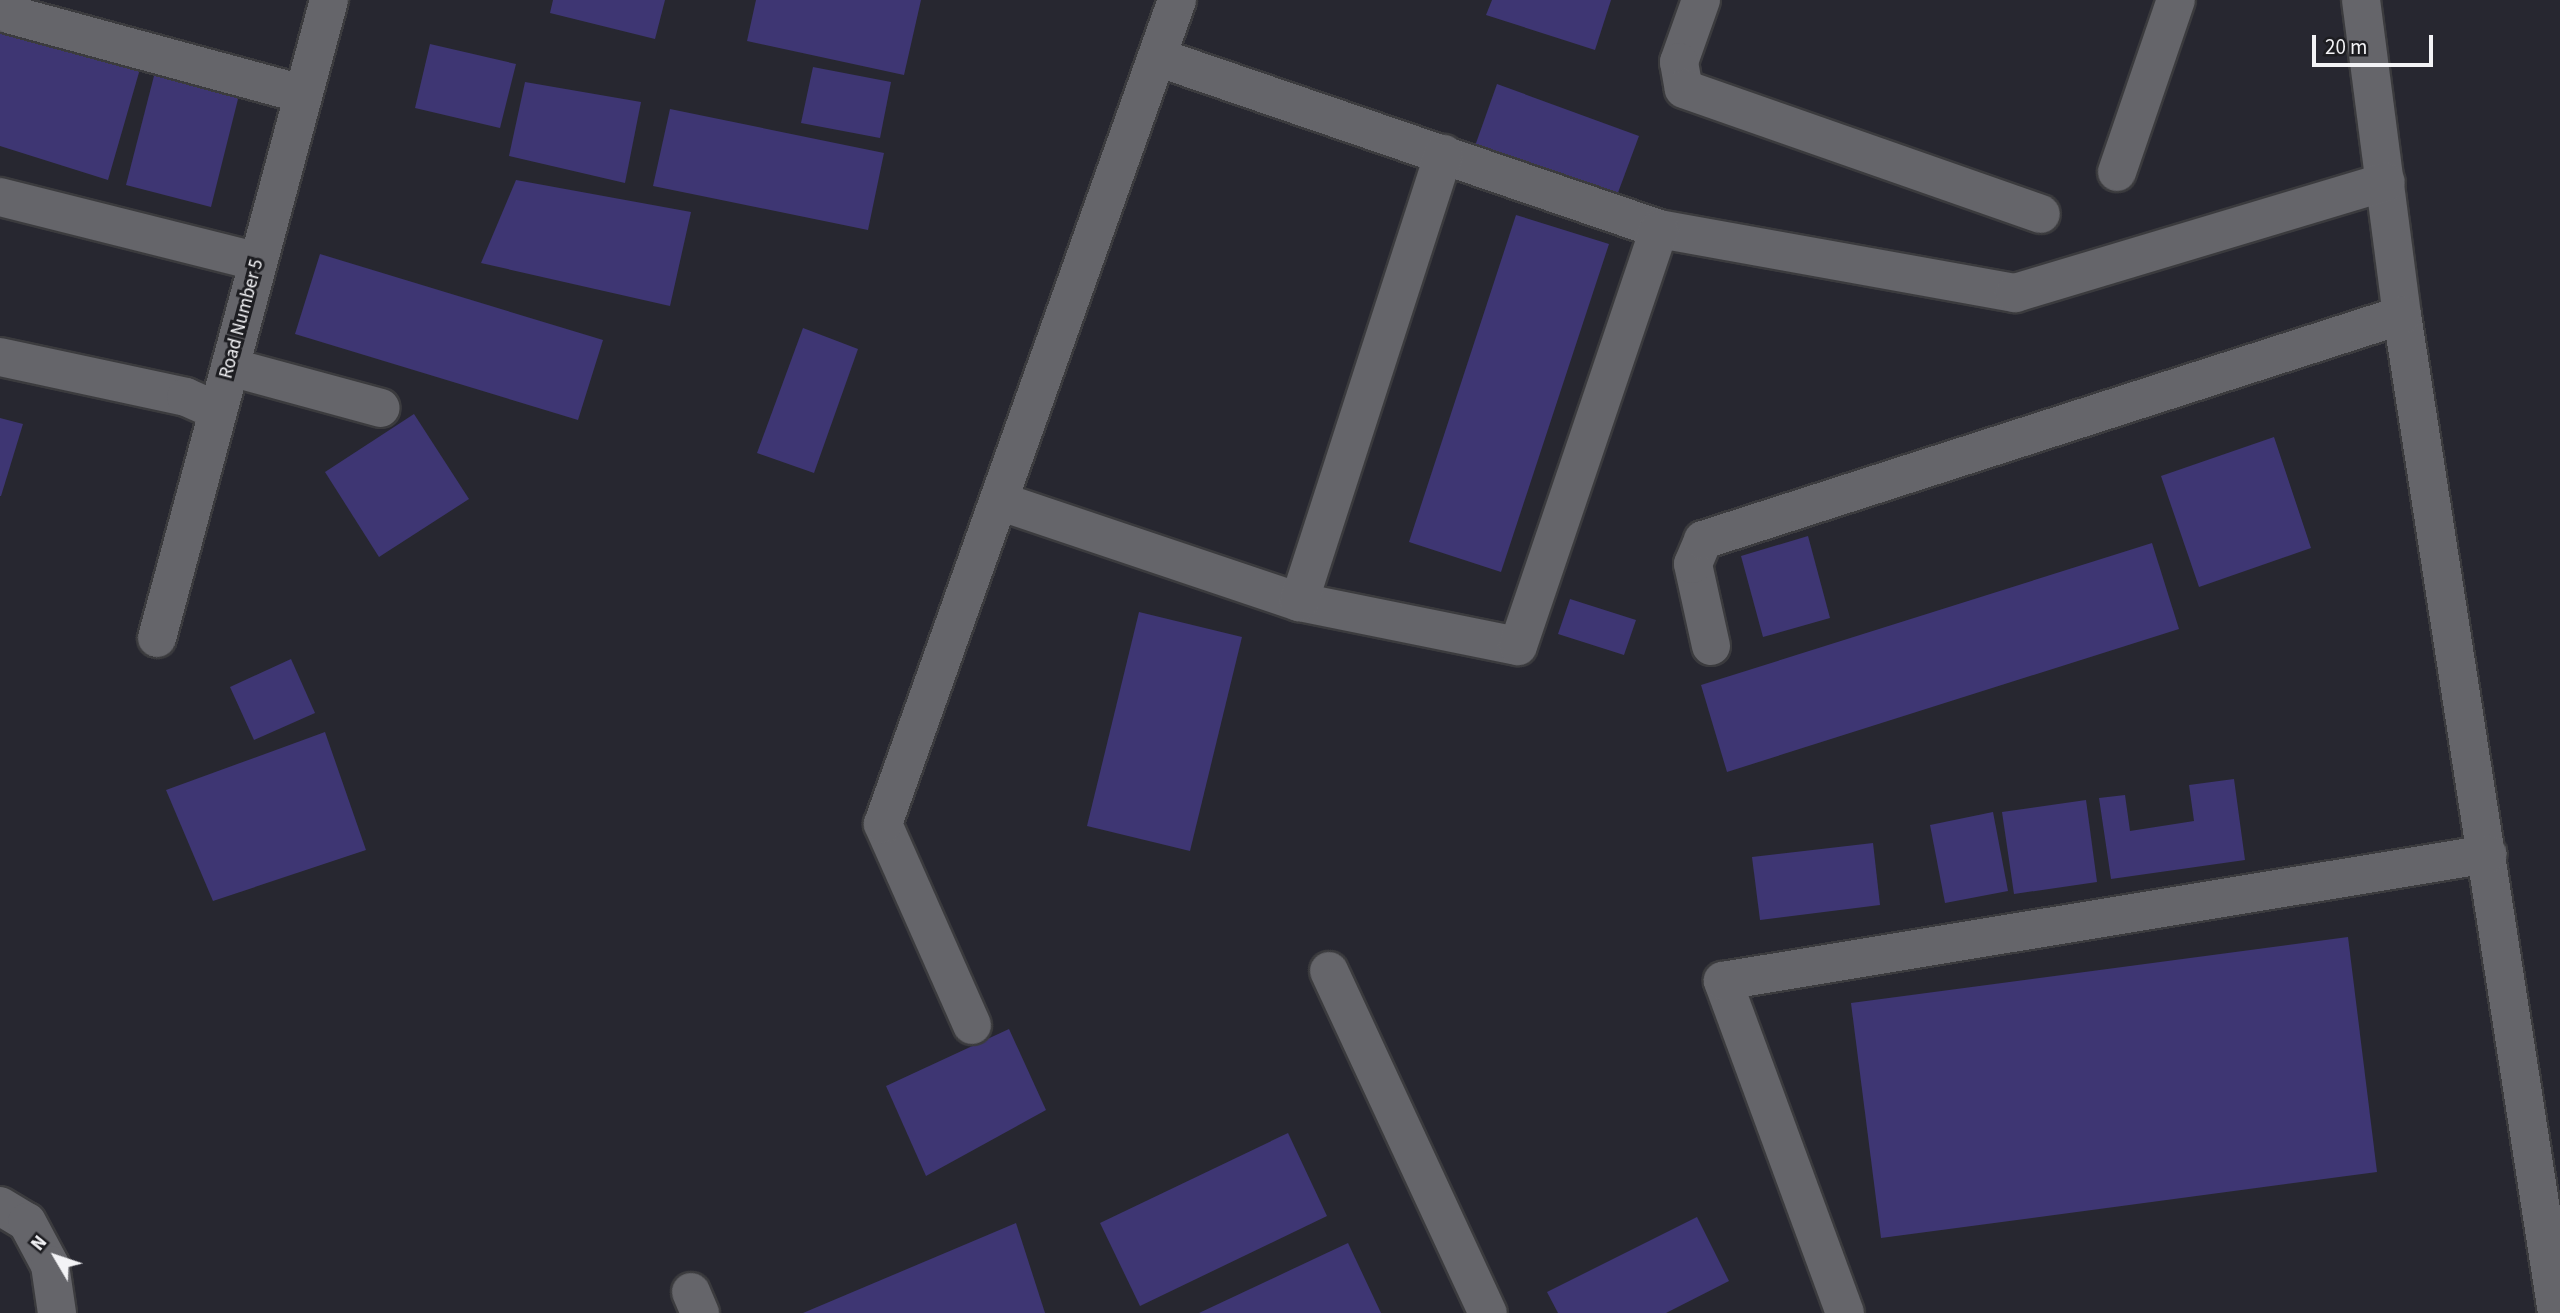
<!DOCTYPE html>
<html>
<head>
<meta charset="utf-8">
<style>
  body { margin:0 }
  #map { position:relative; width:2560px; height:1313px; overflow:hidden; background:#1d1d21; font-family:"Source Sans 3",sans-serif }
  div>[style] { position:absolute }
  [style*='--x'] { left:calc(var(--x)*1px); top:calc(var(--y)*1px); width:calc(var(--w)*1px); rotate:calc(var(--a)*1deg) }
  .built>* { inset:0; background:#272730 }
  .building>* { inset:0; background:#3e3673 }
  .roads { filter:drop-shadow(2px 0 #3b3b3e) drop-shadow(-2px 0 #3b3b3e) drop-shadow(0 2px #3b3b3e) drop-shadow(0 -2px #3b3b3e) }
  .minor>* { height:38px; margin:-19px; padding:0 19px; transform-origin:19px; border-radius:19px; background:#65656a }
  span { translate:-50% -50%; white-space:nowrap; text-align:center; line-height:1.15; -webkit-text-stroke:6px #1d1d21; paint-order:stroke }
  .street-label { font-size:19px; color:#f3f3f6 }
  .north { position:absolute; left:21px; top:1222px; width:70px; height:70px; -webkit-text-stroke:5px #1d1d21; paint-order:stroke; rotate:309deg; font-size:19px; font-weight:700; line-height:28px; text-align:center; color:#f3f3f6 }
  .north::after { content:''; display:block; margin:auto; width:24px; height:32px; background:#f3f3f6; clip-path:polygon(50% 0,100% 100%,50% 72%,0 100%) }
  .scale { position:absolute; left:2312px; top:35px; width:121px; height:32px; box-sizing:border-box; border:4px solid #f3f3f6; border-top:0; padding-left:9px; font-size:21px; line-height:24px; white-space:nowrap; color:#f3f3f6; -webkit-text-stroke:5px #1d1d21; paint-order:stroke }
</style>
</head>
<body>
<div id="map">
  <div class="built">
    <i style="clip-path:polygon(0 0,2560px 0,2560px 1313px,0 1313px)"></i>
  </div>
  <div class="building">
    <i style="clip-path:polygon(553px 0,665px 0,655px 39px,550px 13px)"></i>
    <i style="clip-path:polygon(756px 0,921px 0,904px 75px,747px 41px)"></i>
    <i style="clip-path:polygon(1492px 0,1611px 0,1595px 50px,1486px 15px)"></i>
    <i style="clip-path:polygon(0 16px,142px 62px,108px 180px,0 146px)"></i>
    <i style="clip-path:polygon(430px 44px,516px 64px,500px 128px,415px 108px)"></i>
    <i style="clip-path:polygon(813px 67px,891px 82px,880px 138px,801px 123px)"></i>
    <i style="clip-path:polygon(155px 72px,240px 91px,211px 207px,126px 185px)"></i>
    <i style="clip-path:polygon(525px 82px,641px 102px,625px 183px,509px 156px)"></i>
    <i style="clip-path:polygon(1497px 84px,1639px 136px,1616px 198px,1475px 146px)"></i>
    <i style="clip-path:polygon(670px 109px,884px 153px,868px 230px,653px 186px)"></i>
    <i style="clip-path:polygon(516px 180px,691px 212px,670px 306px,481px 263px)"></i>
    <i style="clip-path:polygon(1516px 215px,1609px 244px,1501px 572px,1409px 542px)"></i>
    <i style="clip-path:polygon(320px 254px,603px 340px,578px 420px,295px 334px)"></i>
    <i style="clip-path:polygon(803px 328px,858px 349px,814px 473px,757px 453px)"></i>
    <i style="clip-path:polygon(414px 414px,469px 499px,379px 557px,325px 472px)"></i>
    <i style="clip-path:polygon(0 418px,23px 424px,1px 496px,0 496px)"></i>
    <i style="clip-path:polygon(2274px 437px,2311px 548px,2199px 587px,2161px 476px)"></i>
    <i style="clip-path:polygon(1808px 536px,1830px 618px,1763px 637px,1741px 556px)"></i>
    <i style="clip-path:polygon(2152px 543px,2179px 629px,1727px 772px,1701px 685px)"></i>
    <i style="clip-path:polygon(1570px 599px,1636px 620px,1624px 655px,1558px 634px)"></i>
    <i style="clip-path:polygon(1139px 612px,1242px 637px,1190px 851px,1087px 826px)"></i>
    <i style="clip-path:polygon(291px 659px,315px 713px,254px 740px,230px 687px)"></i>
    <i style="clip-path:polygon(325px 732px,366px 850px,213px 901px,166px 790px)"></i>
    <i style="clip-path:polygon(2234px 779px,2245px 860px,2111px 879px,2099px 798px,2125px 795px,2130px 831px,2194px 821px,2189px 785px)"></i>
    <i style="clip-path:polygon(2086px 800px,2097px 882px,2014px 894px,2002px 812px)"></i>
    <i style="clip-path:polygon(1993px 812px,2008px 891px,1945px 903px,1930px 825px)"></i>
    <i style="clip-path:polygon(1873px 843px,1880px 905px,1760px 920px,1752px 857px)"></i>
    <i style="clip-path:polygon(2348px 937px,2377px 1172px,1881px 1238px,1851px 1003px)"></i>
    <i style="clip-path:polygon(1009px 1029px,1046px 1110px,926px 1176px,886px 1086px)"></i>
    <i style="clip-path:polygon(1288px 1133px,1327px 1216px,1140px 1306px,1100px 1223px)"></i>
    <i style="clip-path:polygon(1697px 1217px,1729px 1281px,1666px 1313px,1558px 1313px,1547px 1292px)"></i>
    <i style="clip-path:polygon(1016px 1223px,1045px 1313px,803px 1313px)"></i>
    <i style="clip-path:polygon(1348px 1243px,1381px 1313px,1199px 1313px)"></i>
  </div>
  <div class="roads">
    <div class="minor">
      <i style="--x:1701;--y:0;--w:66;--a:109.5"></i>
      <i style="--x:1679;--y:62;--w:27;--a:80"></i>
      <i style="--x:1684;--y:89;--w:378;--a:19.3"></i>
      <i style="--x:2361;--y:0;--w:318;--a:82.6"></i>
      <i style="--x:2402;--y:315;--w:1010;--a:81.17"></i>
      <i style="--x:8;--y:14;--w:306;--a:15.2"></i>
      <i style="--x:1157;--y:57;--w:531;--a:18.91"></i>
      <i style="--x:1659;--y:229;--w:362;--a:10.2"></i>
      <i style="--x:2015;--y:293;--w:387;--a:-16.7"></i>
      <i style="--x:2117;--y:172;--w:182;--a:-71.1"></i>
      <i style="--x:0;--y:197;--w:266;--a:14.1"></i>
      <i style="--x:0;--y:357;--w:190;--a:12.1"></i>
      <i style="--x:186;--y:397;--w:35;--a:24"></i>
      <i style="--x:230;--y:367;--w:156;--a:15.2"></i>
      <i style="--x:999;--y:501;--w:317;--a:18.6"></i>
      <i style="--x:1299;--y:602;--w:223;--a:11.4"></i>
      <i style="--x:1518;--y:646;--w:440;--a:-71.3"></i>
      <i style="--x:1299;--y:602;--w:471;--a:-72.1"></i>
      <i style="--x:157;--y:638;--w:661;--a:-74.91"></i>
      <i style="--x:1711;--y:646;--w:84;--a:-102.4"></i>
      <i style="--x:1693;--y:564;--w:26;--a:-67"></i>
      <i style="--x:1703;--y:540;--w:734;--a:-17.84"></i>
      <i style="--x:1329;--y:971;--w:377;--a:65.1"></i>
      <i style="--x:972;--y:1025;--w:220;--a:-113.9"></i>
      <i style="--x:883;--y:824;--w:875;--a:-70.36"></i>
      <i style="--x:0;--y:1206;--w:31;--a:31"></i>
      <i style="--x:27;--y:1222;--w:49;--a:61.9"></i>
      <i style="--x:50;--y:1265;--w:49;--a:81.7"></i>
      <i style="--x:691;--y:1292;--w:23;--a:67"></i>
      <i style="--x:1845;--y:1313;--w:354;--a:-110.2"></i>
      <i style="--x:1723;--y:981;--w:775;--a:-9.43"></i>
    </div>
  </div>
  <div class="street-label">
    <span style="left:242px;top:319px;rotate:-75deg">Road Number 5</span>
  </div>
  <div class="north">N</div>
  <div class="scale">20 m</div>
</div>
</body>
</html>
